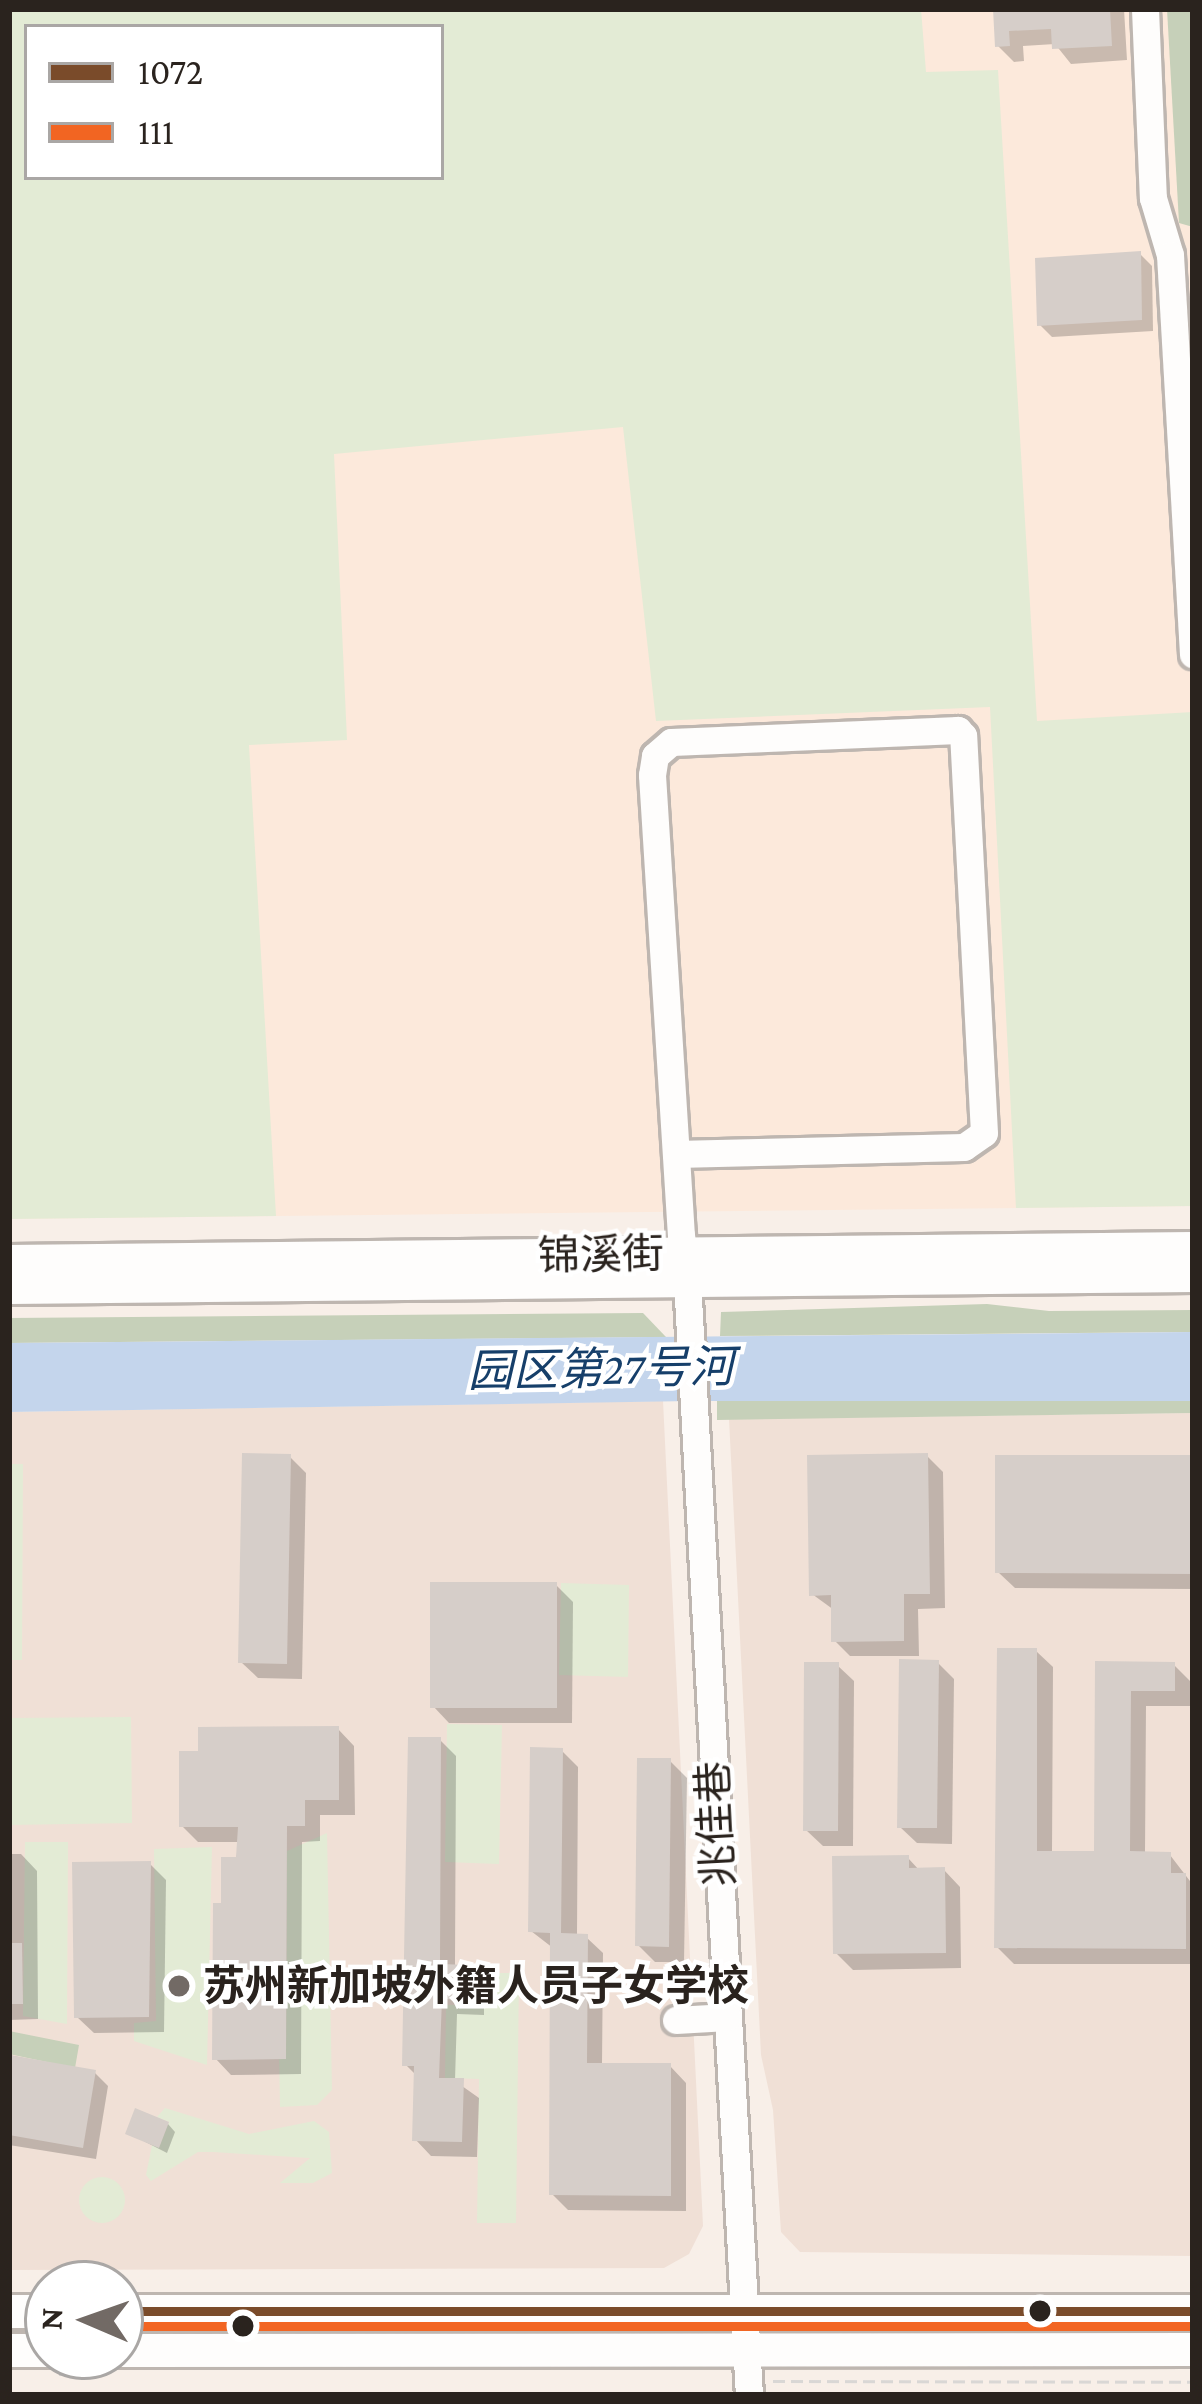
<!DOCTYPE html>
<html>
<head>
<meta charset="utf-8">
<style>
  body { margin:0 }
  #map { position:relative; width:1202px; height:2404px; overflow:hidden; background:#f8efe8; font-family:"Crimson Pro","Noto Sans SC",serif }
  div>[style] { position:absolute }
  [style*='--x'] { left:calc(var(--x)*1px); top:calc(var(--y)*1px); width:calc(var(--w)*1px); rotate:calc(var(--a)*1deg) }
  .built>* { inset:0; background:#fce9db }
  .education>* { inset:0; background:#f0e0d6 }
  .green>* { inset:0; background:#e3ebd5 }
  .round { border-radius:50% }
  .forest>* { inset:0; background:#c6d0b9 }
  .water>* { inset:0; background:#c4d5ec }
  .shadow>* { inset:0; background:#0003 }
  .building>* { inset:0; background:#d6cec9 }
  .path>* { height:3px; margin-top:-1.5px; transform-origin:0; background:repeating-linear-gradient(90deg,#d9d7d5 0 12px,transparent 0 18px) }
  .roads { filter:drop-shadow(3px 0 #beb6b0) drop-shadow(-3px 0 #beb6b0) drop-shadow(0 3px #beb6b0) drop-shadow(0 -3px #beb6b0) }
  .minor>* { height:27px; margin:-13.5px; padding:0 13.5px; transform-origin:13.5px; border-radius:13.5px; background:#fefdfc }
  .major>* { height:33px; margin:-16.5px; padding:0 16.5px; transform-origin:16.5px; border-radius:16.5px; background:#fefdfc }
  .bus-1>* { height:9px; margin:-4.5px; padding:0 4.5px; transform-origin:4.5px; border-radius:4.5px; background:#7a4b2a }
  .bus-2>* { height:9px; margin:-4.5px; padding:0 4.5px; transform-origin:4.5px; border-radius:4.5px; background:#f26522 }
  .dots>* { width:33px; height:33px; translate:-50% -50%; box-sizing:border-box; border:6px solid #fff; border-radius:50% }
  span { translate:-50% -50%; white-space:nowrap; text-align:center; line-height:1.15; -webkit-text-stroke:9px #fff; paint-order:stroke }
  .street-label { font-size:42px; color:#2a231e }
  .poi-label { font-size:42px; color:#2a231e; font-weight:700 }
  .left { translate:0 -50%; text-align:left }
  .water-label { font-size:45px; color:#163f6a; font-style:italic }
  .frame { position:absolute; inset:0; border:12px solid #2a231e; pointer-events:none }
  .legend { position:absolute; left:24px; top:24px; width:420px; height:156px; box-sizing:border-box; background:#fff; border:3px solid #aaa7a5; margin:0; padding:15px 21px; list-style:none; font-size:36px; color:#2a231e }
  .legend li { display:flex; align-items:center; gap:24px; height:60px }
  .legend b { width:60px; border:3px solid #aaa7a5 }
  .north { position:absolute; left:24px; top:2260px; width:120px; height:120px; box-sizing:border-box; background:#fff; border:3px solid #aaa7a5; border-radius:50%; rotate:272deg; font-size:33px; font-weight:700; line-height:48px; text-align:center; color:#2a231e }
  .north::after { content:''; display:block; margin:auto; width:42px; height:54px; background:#726a65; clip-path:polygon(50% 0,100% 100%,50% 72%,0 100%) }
</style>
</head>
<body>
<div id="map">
  <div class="built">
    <i style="clip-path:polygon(evenodd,9px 9px,1187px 9px,1193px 107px,1193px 1206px,9px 1219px,9px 9px,27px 27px,441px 27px,441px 177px,27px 177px,27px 27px)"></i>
  </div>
  <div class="education">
    <i style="clip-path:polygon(663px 1401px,703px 2226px,689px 2254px,664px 2268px,9px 2270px,9px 1412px)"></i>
    <i style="clip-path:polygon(1193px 1413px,1193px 2256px,800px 2252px,781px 2232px,773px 2110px,761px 2055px,729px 1419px)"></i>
  </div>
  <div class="green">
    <i style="clip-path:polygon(evenodd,9px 9px,921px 9px,926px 72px,998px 70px,1037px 721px,1193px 712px,1193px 1206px,1016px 1208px,990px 707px,656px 721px,623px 427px,334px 454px,347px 740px,249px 745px,276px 1216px,9px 1219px,9px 9px,27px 27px,441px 27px,441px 177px,27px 177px,27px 27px)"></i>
    <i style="clip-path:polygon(9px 1464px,23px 1464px,22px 1660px,9px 1660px)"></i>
    <i style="clip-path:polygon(561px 1583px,629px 1585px,628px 1677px,559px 1675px)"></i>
    <i style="clip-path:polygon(131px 1717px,132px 1823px,9px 1825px,9px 1718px)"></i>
    <i style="clip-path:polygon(447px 1724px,502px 1725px,499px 1864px,445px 1862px)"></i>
    <i style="clip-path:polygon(327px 1833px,332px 2090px,317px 2105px,280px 2107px,279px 2059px,286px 2058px,287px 1851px)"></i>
    <i style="clip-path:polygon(25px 1842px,68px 1842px,67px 2024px,23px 2016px)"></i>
    <i style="clip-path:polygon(212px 1847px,207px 2065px,134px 2041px,134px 2023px,156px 2021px,154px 1849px)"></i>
    <i style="clip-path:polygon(481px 1973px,519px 1973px,516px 2223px,477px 2223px,479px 2079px,445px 2078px,446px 2005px,481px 2005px)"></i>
    <i style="clip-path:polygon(165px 2108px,249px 2134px,314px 2121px,329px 2132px,332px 2173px,313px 2183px,280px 2183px,310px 2158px,213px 2152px,198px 2152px,151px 2181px,146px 2175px,152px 2145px,159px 2147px,169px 2122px,157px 2117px)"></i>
    <i class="round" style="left:79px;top:2177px;width:46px;height:46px"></i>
  </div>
  <div class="forest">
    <i style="clip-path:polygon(1167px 9px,1193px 9px,1193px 227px,1179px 223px)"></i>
    <i style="clip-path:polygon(987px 1304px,1049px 1311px,1193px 1310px,1193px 1332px,720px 1336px,721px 1312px)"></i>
    <i style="clip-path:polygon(643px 1313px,666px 1337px,9px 1343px,9px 1318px)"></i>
    <i style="clip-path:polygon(717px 1401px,1193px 1401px,1193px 1413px,717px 1420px)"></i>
    <i style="clip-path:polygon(9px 2031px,79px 2045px,75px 2068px,9px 2054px)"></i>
  </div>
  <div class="water">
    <i style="clip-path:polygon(1193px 1332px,1193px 1401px,691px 1401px,9px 1412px,9px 1343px)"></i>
  </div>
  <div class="shadow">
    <i style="clip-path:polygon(996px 9px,1124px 9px,1127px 60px,1071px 64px,1055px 44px,1023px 46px,1024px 61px,1014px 62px,998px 46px)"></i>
    <i style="clip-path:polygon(1140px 254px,1152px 266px,1153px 331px,1052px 337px,1040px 325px)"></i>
    <i style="clip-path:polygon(927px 1456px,943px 1472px,945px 1608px,918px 1609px,919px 1656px,850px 1656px,834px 1640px,834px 1610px,812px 1594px)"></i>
    <i style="clip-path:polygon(290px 1457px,306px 1473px,302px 1679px,258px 1678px,241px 1662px)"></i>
    <i style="clip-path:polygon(1193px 1458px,1193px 1589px,1015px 1588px,998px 1572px)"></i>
    <i style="clip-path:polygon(556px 1585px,573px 1602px,572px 1723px,449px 1723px,433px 1706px)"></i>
    <i style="clip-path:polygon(1036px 1651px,1053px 1667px,1052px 1854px,1097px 1854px,1098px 1664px,1174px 1665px,1190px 1681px,1190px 1706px,1146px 1706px,1145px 1854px,1170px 1855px,1193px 1885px,1193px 1964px,1014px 1964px,997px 1947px)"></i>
    <i style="clip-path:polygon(938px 1663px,954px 1679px,952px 1844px,917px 1843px,900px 1827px)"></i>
    <i style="clip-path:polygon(837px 1665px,854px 1681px,853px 1846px,823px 1846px,806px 1830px)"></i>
    <i style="clip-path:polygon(338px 1729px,354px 1746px,355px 1815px,320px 1815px,320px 1841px,302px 1842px,301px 2074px,231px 2075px,215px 2058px,224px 1906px,240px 1842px,198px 1842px,182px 1826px)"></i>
    <i style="clip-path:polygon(9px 1738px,10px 1854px,21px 1854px,37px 1871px,38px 2019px,9px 2020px)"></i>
    <i style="clip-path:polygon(440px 1740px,456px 1756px,455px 1967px,468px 1968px,484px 1984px,484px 2015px,457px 2014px,455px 2081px,479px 2098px,477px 2157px,431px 2156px,415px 2139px,417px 2076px,405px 2064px)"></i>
    <i style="clip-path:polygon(562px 1751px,578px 1767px,577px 1936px,586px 1937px,603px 1953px,602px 2066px,670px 2066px,686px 2083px,686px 2211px,568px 2210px,552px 2194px,553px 1948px,531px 1931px)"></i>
    <i style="clip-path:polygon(670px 1761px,687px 1778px,684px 1962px,655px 1962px,638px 1945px)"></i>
    <i style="clip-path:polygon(908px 1858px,920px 1871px,944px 1870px,960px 1887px,961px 1968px,853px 1970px,836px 1953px)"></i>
    <i style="clip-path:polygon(150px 1864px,166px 1880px,164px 2032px,94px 2033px,77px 2017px)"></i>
    <i style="clip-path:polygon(9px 2055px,94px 2072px,108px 2086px,96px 2159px,9px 2145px)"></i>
    <i style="clip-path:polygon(168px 2124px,175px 2132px,167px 2153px,128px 2133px)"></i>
  </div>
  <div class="building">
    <i style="clip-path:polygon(993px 9px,1110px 9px,1112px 46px,1052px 49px,1051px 29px,1009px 31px,1010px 46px,995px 47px)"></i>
    <i style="clip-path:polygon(1141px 251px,1142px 320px,1037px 326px,1035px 258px)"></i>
    <i style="clip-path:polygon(242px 1453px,291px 1454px,287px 1664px,238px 1663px)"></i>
    <i style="clip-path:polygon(928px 1453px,930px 1594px,904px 1594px,904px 1641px,831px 1642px,831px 1595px,809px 1596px,807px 1455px)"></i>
    <i style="clip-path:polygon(995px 1455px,1193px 1455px,1193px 1574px,995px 1573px)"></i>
    <i style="clip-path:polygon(430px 1582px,557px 1582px,557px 1708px,430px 1708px)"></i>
    <i style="clip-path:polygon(997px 1648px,1037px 1648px,1037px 1851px,1094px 1851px,1095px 1661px,1175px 1662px,1175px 1691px,1131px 1691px,1130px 1851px,1171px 1852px,1171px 1873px,1186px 1873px,1186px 1949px,994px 1948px)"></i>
    <i style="clip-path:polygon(899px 1659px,939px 1660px,937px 1828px,897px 1828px)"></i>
    <i style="clip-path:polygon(804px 1662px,839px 1662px,838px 1831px,803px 1831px)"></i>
    <i style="clip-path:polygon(339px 1726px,339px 1800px,305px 1800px,305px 1826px,287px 1826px,286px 2059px,212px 2060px,213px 1903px,221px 1903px,221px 1857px,236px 1857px,238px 1827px,179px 1827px,179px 1751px,198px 1751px,198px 1727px)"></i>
    <i style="clip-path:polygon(408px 1737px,441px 1737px,440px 1964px,469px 1965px,468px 2000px,442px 1999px,439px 2078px,464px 2078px,462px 2142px,412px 2141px,414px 2066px,402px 2066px)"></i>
    <i style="clip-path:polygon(530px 1747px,563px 1748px,561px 1933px,588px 1934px,587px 2063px,671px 2063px,671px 2196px,549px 2195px,550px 1933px,528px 1932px)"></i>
    <i style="clip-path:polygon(637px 1758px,671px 1758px,669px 1947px,635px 1946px)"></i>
    <i style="clip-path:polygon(909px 1855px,909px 1868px,945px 1867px,946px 1953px,833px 1954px,832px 1856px)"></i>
    <i style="clip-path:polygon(151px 1861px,149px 2017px,74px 2018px,72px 1862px)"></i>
    <i style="clip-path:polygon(9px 1943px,22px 1943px,23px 2004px,9px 2004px)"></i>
    <i style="clip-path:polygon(9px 2055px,96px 2070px,83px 2148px,9px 2135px)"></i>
    <i style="clip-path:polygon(135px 2108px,169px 2122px,159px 2148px,125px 2134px)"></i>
  </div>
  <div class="path">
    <i style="--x:59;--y:2374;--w:50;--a:0"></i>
    <i style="--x:773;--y:2381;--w:420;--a:0.1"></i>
  </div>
  <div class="roads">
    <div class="minor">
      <i style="--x:1145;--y:9;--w:189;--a:87.6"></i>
      <i style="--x:1153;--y:198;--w:59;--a:73.4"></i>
      <i style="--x:1170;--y:255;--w:400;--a:86.7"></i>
      <i style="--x:676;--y:1154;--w:288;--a:-1.4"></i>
      <i style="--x:964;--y:1147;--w:24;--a:-35"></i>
      <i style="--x:984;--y:1133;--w:398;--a:-93"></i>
      <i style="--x:963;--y:736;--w:8;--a:-130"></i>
      <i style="--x:958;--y:730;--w:287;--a:177.6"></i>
      <i style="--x:671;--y:742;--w:21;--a:139"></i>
      <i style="--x:655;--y:756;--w:19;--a:99"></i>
      <i style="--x:652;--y:775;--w:461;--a:86.4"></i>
      <i style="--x:681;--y:1235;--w:45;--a:82.4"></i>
      <i style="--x:687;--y:1280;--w:1117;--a:86.82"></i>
      <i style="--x:676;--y:2020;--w:51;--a:-3.4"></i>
    </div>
    <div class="major">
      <i style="--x:9;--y:1261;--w:1184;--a:-0.63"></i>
      <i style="--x:9;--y:1287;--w:1184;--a:-0.58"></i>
      <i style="--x:9;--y:2311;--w:39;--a:0"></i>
      <i style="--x:120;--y:2311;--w:1073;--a:0"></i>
      <i style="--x:9;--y:2350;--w:39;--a:0"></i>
      <i style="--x:120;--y:2350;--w:1073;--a:-0.05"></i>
    </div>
  </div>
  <div class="bus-1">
    <i style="--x:120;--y:2311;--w:1073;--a:0"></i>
  </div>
  <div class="bus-2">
    <i style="--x:120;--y:2326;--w:1073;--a:0"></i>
  </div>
  <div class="dots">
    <i style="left:179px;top:1986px;background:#726a65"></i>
    <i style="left:1040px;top:2311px;background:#2a231e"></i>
    <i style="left:243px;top:2326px;background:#2a231e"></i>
  </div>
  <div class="street-label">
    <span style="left:601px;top:1255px;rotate:-1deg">锦溪街</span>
    <span style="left:716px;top:1824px;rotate:-93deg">兆佳巷</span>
  </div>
  <div class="poi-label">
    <span class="left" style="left:203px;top:1986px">苏州新加坡外籍人员子女学校</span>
  </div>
  <div class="water-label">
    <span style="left:601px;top:1370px;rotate:-1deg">园区第27号河</span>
  </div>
  <div class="frame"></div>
  <ul class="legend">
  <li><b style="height:15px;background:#7a4b2a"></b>1072</li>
  <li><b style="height:15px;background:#f26522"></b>111</li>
  </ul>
  <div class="north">N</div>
</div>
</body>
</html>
